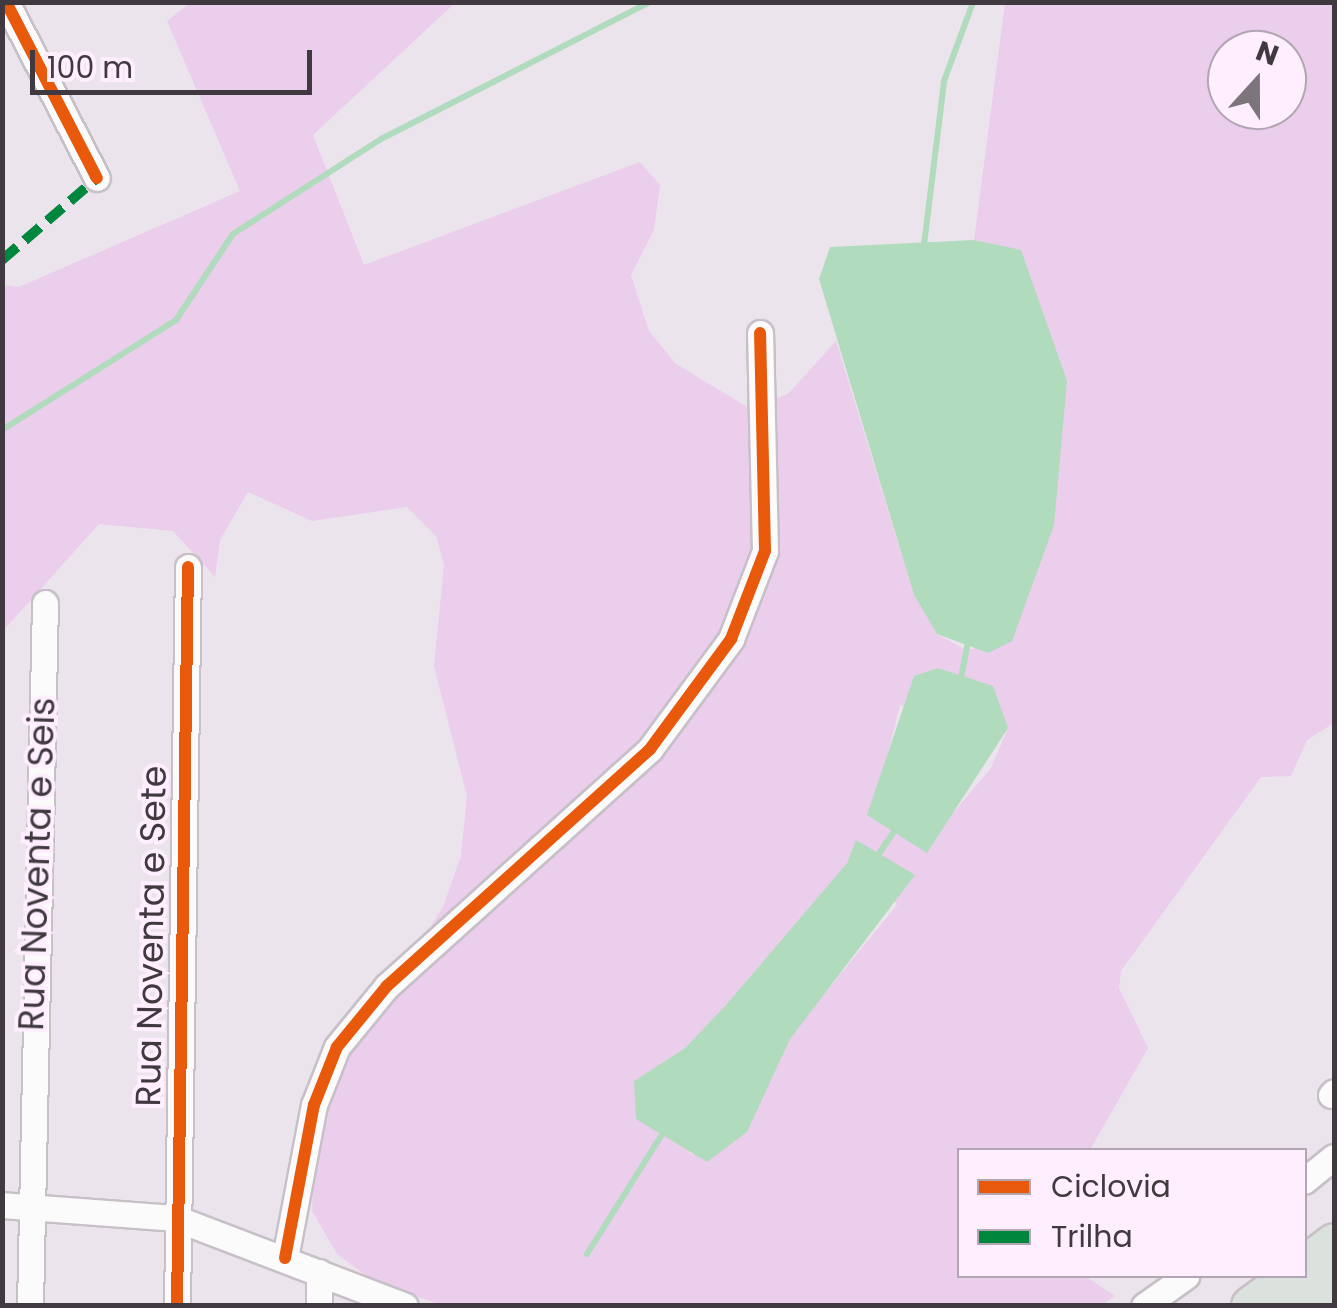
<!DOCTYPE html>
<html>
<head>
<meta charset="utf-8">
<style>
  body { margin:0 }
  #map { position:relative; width:1337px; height:1308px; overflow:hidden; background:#ece4ec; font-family:Poppins,sans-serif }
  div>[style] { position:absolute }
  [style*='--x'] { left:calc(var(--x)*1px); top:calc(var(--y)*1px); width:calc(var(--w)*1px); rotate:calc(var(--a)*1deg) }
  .green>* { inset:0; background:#ebcdec }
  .water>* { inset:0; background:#b0dbbd }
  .stream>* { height:6px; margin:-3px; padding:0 3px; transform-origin:3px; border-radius:3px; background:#b0dbbd }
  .roads { filter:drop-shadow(2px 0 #c7c0c7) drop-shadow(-2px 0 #c7c0c7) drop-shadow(0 2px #c7c0c7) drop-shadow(0 -2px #c7c0c7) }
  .minor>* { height:25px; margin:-12.5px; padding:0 12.5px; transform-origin:12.5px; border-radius:12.5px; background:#fcfbfc }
  .highway>* { height:38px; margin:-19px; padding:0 19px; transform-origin:19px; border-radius:19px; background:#dbe2de }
  .quiet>* { height:10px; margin-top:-5px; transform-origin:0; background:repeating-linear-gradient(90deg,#00873e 0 20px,transparent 0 30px) }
  .cycleway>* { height:12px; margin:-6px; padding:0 6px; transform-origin:6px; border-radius:6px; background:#e8590c }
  span { translate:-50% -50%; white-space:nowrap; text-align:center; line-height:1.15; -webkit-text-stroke:8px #feeefe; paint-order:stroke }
  .street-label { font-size:35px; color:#403a40 }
  .frame { position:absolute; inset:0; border:5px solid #403a40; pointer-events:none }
  .legend { position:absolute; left:957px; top:1148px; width:350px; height:130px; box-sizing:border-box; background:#feeefe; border:2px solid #b2a6b2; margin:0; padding:12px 18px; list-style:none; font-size:30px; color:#403a40 }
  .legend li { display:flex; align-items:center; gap:20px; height:50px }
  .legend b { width:50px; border:2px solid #b2a6b2 }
  .north { position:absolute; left:1207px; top:30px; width:100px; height:100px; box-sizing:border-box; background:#feeefe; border:2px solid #b2a6b2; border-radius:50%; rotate:21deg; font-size:28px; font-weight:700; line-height:40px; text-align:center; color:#403a40 }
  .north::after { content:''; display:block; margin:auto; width:35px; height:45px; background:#7c767c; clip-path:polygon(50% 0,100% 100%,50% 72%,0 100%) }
  .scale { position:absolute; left:30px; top:50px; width:282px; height:45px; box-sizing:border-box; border:5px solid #403a40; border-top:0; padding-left:12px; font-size:30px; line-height:35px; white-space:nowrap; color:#403a40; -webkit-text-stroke:8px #feeefe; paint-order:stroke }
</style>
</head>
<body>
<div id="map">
  <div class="green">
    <i style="clip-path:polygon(evenodd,190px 3px,455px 3px,313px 135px,364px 265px,640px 162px,660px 185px,654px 230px,631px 275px,649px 331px,676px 364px,749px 408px,788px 394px,836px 341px,914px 595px,937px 634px,966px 650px,1012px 641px,1025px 599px,1021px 251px,974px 240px,1005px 3px,1334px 3px,1334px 723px,1307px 740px,1291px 776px,1261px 777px,1121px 971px,1119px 988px,1148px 1048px,1090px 1150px,959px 1150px,959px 1276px,1085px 1276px,1115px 1296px,1100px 1306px,441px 1305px,372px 1280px,337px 1254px,312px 1211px,315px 1141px,335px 1079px,443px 907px,461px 856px,467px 796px,434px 666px,444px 565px,436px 536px,407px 507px,312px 521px,248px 492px,220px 540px,215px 577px,173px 531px,99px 524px,3px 631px,2px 285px,19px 287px,240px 191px,167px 21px,190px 3px,1227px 50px,1287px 50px,1287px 110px,1227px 110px,1227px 50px,190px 3px,900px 705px,1008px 728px,991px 768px,947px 820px,880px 785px,900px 705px,190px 3px,856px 841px,897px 905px,692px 1155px,634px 1081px,685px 1048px,726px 1005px,847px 863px,856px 841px)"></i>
  </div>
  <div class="water">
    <i style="clip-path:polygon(974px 240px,1021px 250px,1067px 381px,1054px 525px,1012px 641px,988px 653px,937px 634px,914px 595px,819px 279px,830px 247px)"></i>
    <i style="clip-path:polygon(938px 668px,993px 686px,1008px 728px,927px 853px,867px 815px,914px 676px)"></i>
    <i style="clip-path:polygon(856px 840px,915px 875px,790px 1039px,747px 1132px,707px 1162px,636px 1119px,634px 1081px,685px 1048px,726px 1005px,847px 863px)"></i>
  </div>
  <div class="stream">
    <i style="--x:924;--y:245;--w:165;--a:-83"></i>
    <i style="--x:944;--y:81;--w:84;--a:-69.8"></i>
    <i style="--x:2;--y:430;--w:206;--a:-32.3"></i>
    <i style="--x:176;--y:320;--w:103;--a:-56.5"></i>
    <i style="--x:233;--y:234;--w:176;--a:-32.7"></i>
    <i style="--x:381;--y:139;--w:302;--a:-27"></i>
    <i style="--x:960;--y:683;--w:38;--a:-79"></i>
    <i style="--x:876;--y:858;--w:37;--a:-56"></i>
    <i style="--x:587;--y:1254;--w:149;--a:-57.9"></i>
  </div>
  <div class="roads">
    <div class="minor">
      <i style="--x:6;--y:2;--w:198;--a:62.7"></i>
      <i style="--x:1331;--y:1095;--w:4;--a:-45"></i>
      <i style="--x:1304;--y:1181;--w:38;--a:-39"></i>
      <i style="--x:2;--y:1205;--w:173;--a:4.3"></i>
      <i style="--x:175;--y:1218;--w:246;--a:20.9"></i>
      <i style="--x:285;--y:1258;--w:156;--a:-79.3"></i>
      <i style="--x:314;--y:1105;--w:62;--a:-68.4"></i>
      <i style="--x:337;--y:1047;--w:79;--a:-50.7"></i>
      <i style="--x:387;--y:986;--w:354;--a:-42"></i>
      <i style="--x:650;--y:749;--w:137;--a:-53.6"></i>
      <i style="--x:731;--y:639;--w:94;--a:-68.9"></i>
      <i style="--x:765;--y:551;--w:218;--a:-91.3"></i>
      <i style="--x:319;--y:1272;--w:34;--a:90"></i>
      <i style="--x:30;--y:1306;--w:703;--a:-88.78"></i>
      <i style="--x:177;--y:1306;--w:739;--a:-89.15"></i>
      <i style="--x:1144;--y:1306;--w:52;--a:-35.5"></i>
    </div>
    <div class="highway">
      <i style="--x:1304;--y:1266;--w:38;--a:-37"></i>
      <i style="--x:1251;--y:1306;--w:51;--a:-36.2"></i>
      <i style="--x:1306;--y:1306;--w:36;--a:-39"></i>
    </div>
  </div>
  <div class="quiet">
    <i style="--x:2;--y:260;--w:125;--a:-40.8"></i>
  </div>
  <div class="cycleway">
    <i style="--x:6;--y:2;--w:198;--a:62.7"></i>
    <i style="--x:285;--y:1258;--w:156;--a:-79.3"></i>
    <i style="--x:314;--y:1105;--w:62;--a:-68.4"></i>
    <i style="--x:337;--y:1047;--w:79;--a:-50.7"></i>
    <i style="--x:387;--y:986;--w:354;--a:-42"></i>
    <i style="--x:650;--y:749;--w:137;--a:-53.6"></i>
    <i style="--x:731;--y:639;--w:94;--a:-68.9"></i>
    <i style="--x:765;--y:551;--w:218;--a:-91.3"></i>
    <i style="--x:177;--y:1306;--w:739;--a:-89.15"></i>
  </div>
  <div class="street-label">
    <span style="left:37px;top:864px;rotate:-88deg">Rua Noventa e Seis</span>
    <span style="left:151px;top:936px;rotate:-89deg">Rua Noventa e Sete</span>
  </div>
  <div class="frame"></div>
  <ul class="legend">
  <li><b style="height:12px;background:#e8590c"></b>Ciclovia</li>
  <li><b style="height:12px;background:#00873e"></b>Trilha</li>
  </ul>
  <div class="north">N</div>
  <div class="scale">100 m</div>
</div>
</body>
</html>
